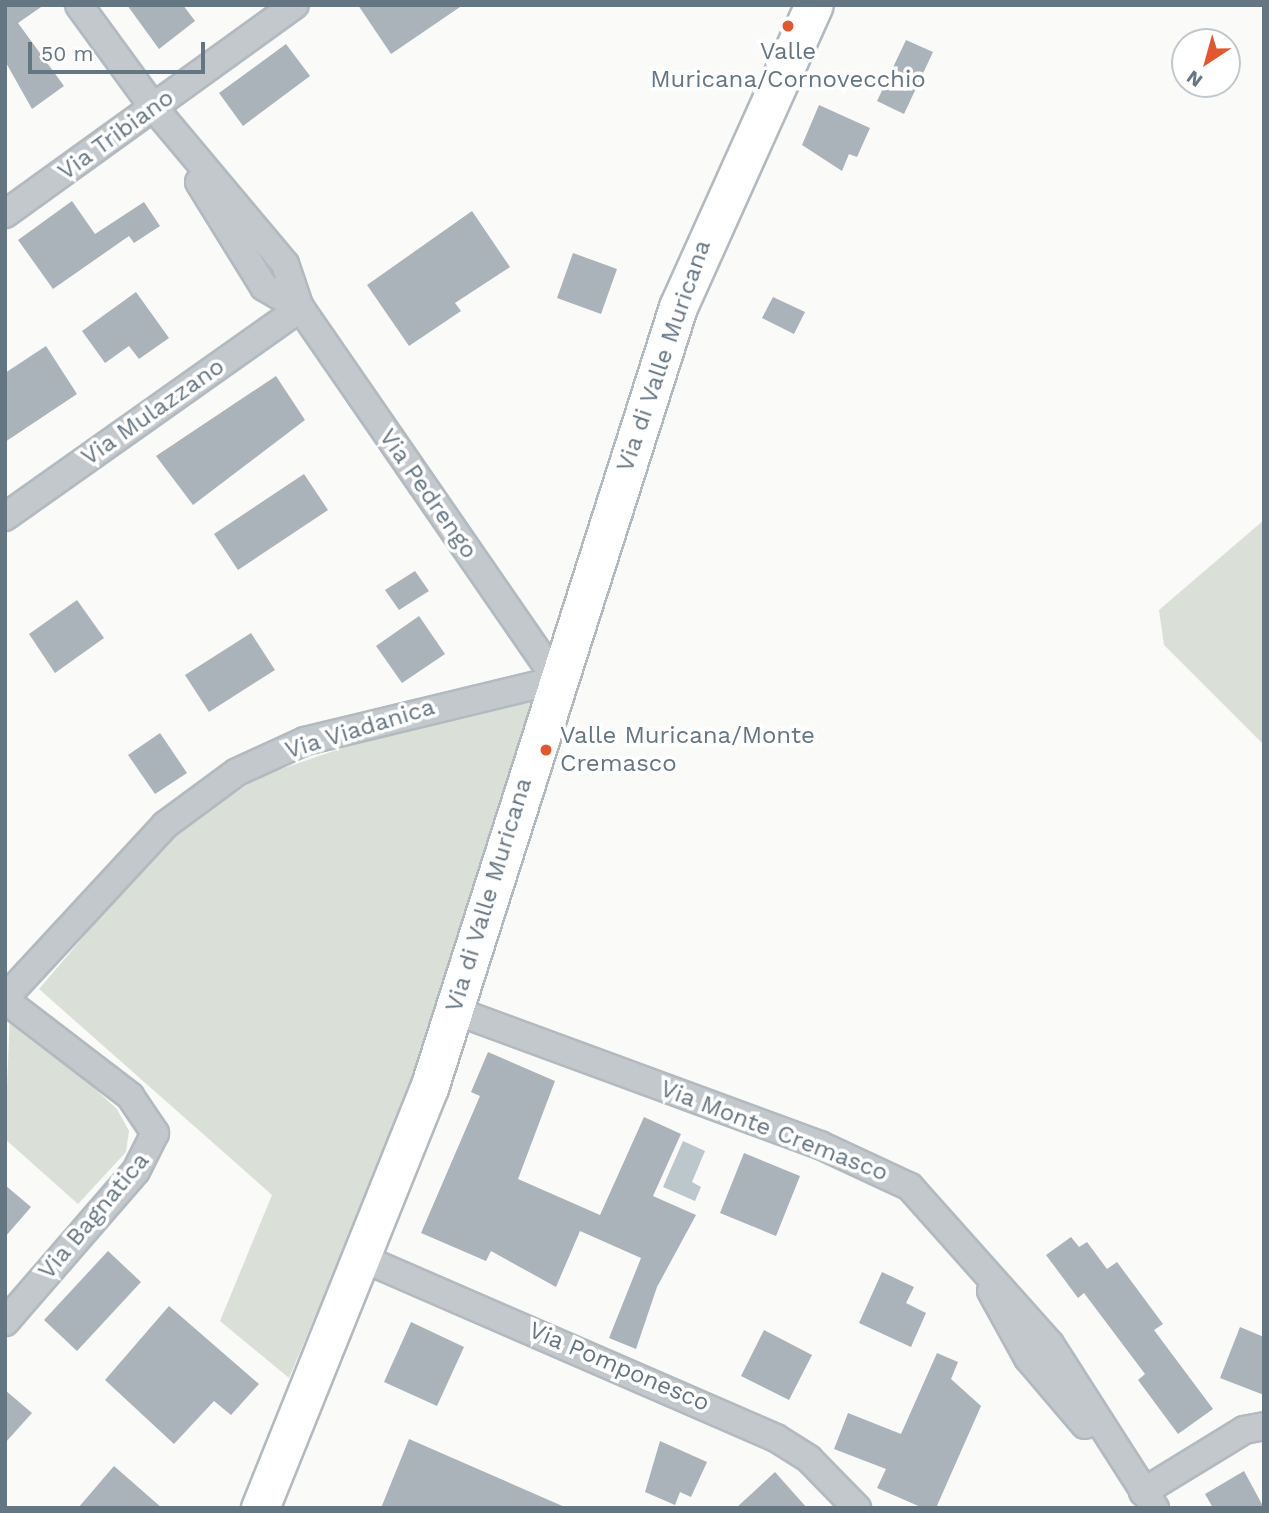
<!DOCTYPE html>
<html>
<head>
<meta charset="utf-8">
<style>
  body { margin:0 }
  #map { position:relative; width:1269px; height:1513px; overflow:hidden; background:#fafaf8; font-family:"Work Sans",sans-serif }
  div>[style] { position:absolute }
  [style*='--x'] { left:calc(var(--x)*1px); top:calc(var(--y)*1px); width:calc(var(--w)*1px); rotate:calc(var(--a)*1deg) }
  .green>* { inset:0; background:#dadfd7 }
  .water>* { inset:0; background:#bbc7cb }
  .building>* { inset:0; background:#aab3b9 }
  .roads { filter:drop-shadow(2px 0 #b3babf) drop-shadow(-2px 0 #b3babf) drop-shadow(0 2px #b3babf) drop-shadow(0 -2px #b3babf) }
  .street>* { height:26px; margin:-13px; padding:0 13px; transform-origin:13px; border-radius:13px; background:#c3c8cc }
  .secondary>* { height:37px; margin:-18.5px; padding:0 18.5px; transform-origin:18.5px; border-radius:18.5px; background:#fff }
  .dots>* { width:19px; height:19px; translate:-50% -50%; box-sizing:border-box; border:4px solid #fff; border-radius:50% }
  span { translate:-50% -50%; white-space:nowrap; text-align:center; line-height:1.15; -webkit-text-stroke:7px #fff; paint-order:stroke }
  .poi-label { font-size:24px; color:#657683 }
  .left { translate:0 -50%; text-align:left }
  .street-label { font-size:24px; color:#657683 }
  .frame { position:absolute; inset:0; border:7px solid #657683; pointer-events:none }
  .north { position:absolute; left:1171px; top:28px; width:70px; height:70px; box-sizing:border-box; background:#fff; border:2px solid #c1c8cd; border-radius:50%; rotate:216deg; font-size:19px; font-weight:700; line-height:28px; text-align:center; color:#657683 }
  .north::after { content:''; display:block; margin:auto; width:24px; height:32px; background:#e4572e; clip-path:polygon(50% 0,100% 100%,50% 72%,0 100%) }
  .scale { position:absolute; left:28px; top:42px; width:177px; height:32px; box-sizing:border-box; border:4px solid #657683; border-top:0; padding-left:9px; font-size:21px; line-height:24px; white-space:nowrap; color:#657683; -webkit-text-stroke:5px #fff; paint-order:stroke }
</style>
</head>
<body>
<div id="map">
  <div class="green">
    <i style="clip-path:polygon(1264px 520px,1264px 745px,1164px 645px,1159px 610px)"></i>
    <i style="clip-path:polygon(532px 701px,415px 1081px,289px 1378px,220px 1321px,272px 1195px,39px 989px,164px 842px,258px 777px,409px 725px)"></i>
    <i style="clip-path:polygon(10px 1011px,117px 1109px,129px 1131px,126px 1152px,78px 1204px,5px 1139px)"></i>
  </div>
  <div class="water">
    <i style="clip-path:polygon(683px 1141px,705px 1151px,692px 1182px,701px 1187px,695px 1201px,663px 1187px)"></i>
  </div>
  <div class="building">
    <i style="clip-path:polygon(5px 5px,44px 5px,18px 23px,64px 86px,32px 109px,5px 61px)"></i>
    <i style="clip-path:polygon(127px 5px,183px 5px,195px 21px,159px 49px)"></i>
    <i style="clip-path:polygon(358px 5px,463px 5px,391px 54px)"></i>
    <i style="clip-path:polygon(906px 40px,933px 52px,904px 114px,877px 101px)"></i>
    <i style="clip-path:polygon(286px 44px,310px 76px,243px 126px,219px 93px)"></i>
    <i style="clip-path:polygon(819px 105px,870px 128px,857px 157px,849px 154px,842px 171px,802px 145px)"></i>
    <i style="clip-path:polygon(72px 201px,95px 234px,144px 202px,160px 226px,134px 243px,129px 236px,53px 289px,18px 240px)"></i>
    <i style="clip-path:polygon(472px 211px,510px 267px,455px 303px,461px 311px,409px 346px,367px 285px)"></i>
    <i style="clip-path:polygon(573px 253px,617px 269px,601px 314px,557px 298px)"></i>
    <i style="clip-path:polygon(136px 292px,169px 338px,139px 359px,129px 346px,105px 363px,82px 331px)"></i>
    <i style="clip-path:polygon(773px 297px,805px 312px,794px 334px,762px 318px)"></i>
    <i style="clip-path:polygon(46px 346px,77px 394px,5px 442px,5px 373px)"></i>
    <i style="clip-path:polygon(276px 376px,305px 420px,193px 505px,156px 456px)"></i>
    <i style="clip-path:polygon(304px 474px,328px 510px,238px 570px,214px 534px)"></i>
    <i style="clip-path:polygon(415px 571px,429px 591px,399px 610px,385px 590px)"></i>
    <i style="clip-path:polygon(77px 600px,104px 638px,55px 673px,29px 634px)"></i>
    <i style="clip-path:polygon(419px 616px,445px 654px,402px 683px,376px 646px)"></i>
    <i style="clip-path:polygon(251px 633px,275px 670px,209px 712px,185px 675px)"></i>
    <i style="clip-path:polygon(160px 733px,187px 773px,155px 794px,128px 755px)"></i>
    <i style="clip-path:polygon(488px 1052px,555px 1081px,518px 1179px,600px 1215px,644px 1117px,681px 1134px,653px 1196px,696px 1215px,657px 1287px,636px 1349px,609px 1338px,641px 1258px,580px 1231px,556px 1287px,491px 1251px,486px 1261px,421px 1233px,480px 1096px,471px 1092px)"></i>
    <i style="clip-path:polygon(744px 1153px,800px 1176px,776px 1236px,720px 1213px)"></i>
    <i style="clip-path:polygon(5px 1185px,31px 1207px,5px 1237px)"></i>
    <i style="clip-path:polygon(1071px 1237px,1079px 1247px,1087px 1242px,1107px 1269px,1117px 1262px,1163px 1324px,1154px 1330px,1213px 1409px,1178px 1434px,1138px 1380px,1145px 1374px,1084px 1293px,1078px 1298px,1046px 1255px)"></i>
    <i style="clip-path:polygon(108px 1251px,141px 1282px,77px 1351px,44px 1320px)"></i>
    <i style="clip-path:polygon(882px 1272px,914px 1287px,906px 1303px,926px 1313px,911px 1347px,859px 1323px)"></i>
    <i style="clip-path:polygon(169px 1306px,259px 1384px,231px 1415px,214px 1401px,174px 1444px,105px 1380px)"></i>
    <i style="clip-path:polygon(411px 1322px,464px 1347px,437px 1406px,384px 1382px)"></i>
    <i style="clip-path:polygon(1240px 1327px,1264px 1337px,1264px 1395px,1220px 1378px)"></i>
    <i style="clip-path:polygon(764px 1330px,812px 1355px,789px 1400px,741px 1376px)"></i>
    <i style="clip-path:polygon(937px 1353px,958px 1362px,951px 1379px,981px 1406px,936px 1508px,923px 1508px,877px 1488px,886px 1469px,834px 1449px,848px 1413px,901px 1434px)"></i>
    <i style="clip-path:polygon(5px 1390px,32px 1413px,5px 1443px)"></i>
    <i style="clip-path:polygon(409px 1439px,567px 1508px,381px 1508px)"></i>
    <i style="clip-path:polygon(660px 1441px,707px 1462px,691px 1497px,680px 1492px,675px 1505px,645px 1492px)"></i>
    <i style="clip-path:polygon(114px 1466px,162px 1508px,78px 1508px)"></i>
    <i style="clip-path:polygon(1244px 1471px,1264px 1508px,1213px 1508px,1205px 1494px)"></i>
    <i style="clip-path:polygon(775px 1472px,807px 1508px,736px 1508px)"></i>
  </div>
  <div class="roads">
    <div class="street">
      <i style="--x:199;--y:182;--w:123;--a:58.2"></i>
      <i style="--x:264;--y:287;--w:42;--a:30.3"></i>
      <i style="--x:5;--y:214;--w:357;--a:-35.8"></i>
      <i style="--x:5;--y:517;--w:362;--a:-35.3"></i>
      <i style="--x:5;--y:998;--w:236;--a:-47.2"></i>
      <i style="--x:165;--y:825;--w:89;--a:-36.4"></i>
      <i style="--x:237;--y:772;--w:75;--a:-24.5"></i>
      <i style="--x:305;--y:741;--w:259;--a:-13.6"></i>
      <i style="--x:557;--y:680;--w:452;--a:-124.6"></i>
      <i style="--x:300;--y:308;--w:46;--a:-108.8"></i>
      <i style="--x:285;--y:264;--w:204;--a:-130"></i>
      <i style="--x:154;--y:108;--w:127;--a:-126.1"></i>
      <i style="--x:5;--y:1000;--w:158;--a:37.5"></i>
      <i style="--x:130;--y:1096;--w:45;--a:56"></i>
      <i style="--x:155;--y:1133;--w:42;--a:116.6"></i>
      <i style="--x:136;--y:1171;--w:200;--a:130.9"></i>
      <i style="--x:453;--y:1010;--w:391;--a:20.2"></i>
      <i style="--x:820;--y:1145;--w:99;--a:25"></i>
      <i style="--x:910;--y:1187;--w:210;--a:48.3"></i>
      <i style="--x:1050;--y:1344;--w:195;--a:57.4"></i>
      <i style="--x:362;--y:1258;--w:451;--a:23.5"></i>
      <i style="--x:776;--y:1438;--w:39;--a:32"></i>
      <i style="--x:809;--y:1459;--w:69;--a:45.6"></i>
      <i style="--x:991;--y:1291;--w:77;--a:61.1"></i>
      <i style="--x:1028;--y:1358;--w:88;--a:49.6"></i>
      <i style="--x:1143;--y:1492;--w:119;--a:-31.5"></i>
      <i style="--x:1244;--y:1430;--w:20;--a:-11"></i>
    </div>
    <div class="secondary">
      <i style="--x:260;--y:1508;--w:453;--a:-68.1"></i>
      <i style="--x:429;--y:1088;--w:820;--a:-72.32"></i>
      <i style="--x:678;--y:307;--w:331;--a:-65.8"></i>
    </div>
  </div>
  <div class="dots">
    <i style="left:788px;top:26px;background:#e4572e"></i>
    <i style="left:546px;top:750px;background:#e4572e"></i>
  </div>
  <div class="poi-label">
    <span style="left:788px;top:66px">Valle<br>Muricana/Cornovecchio</span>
    <span class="left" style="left:560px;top:750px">Valle Muricana/Monte<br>Cremasco</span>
  </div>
  <div class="street-label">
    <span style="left:116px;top:135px;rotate:-36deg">Via Tribiano</span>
    <span style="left:664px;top:356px;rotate:-71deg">Via di Valle Muricana</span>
    <span style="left:153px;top:412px;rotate:-35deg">Via Mulazzano</span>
    <span style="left:428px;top:494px;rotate:55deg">Via Pedrengo</span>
    <span style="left:360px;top:729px;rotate:-17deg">Via Viadanica</span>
    <span style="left:489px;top:895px;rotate:-73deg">Via di Valle Muricana</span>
    <span style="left:774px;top:1131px;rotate:21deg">Via Monte Cremasco</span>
    <span style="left:94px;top:1216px;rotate:-50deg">Via Bagnatica</span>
    <span style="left:619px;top:1367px;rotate:23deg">Via Pomponesco</span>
  </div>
  <div class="frame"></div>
  <div class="north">N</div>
  <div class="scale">50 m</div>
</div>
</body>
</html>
